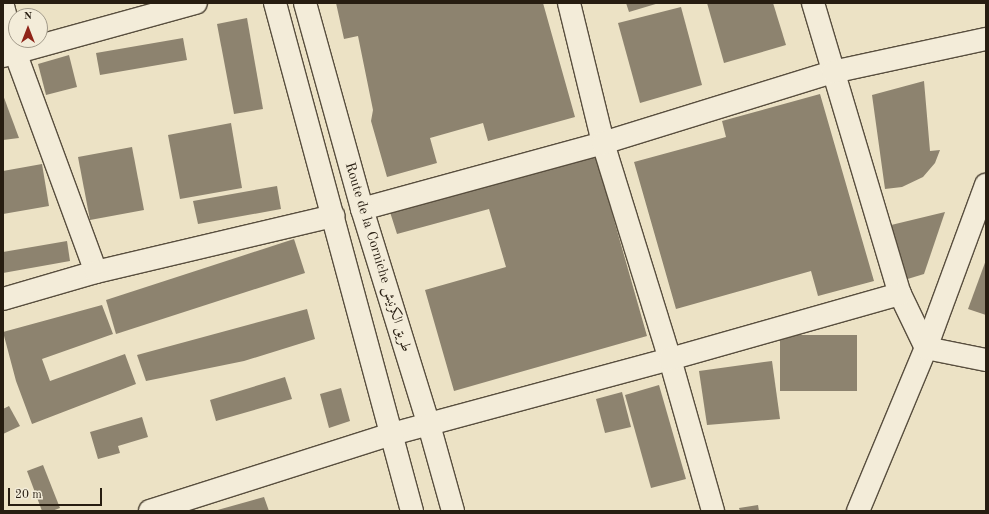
<!DOCTYPE html>
<html>
<head>
<meta charset="utf-8">
<style>
  body { margin:0 }
  #map { position:relative; width:989px; height:514px; overflow:hidden; background:#ece2c5; font-family:"Old Standard TT",Amiri,serif }
  div>[style] { position:absolute }
  [style*='--x'] { left:calc(var(--x)*1px); top:calc(var(--y)*1px); width:calc(var(--w)*1px); rotate:calc(var(--a)*1deg) }
  .building>* { inset:0; background:#8d836f }
  .roads { filter:drop-shadow(1px 0 #584e3e) drop-shadow(-1px 0 #584e3e) drop-shadow(0 1px #584e3e) drop-shadow(0 -1px #584e3e) }
  .street>* { height:22px; margin:-11px; padding:0 11px; transform-origin:11px; border-radius:11px; background:#f3ecd9 }
  .secondary>* { height:22px; margin:-11px; padding:0 11px; transform-origin:11px; border-radius:11px; background:#f3ecd9 }
  span { translate:-50% -50%; white-space:nowrap; text-align:center; line-height:1.15; -webkit-text-stroke:3.5px #f3ecd9; paint-order:stroke }
  .street-label { font-size:14px; color:#271d11 }
  .frame { position:absolute; inset:0; border:4px solid #271d11; pointer-events:none }
  .north { position:absolute; left:8px; top:8px; width:40px; height:40px; box-sizing:border-box; background:#f3ecd9; border:1px solid #a19989; border-radius:50%; rotate:0deg; font-size:11px; font-weight:700; line-height:16px; text-align:center; color:#271d11 }
  .north::after { content:''; display:block; margin:auto; width:14px; height:18px; background:#8f2418; clip-path:polygon(50% 0,100% 100%,50% 72%,0 100%) }
  .scale { position:absolute; left:8px; top:488px; width:94px; height:18px; box-sizing:border-box; border:2px solid #271d11; border-top:0; padding-left:5px; font-size:12px; line-height:14px; white-space:nowrap; color:#271d11; -webkit-text-stroke:3px #f3ecd9; paint-order:stroke }
</style>
</head>
<body>
<div id="map">
  <div class="building">
    <i style="clip-path:polygon(336px 3px,543px 3px,575px 117px,488px 141px,483px 123px,430px 138px,437px 163px,387px 177px,371px 121px,373px 110px,358px 36px,344px 39px)"></i>
    <i style="clip-path:polygon(626px 3px,659px 3px,629px 12px)"></i>
    <i style="clip-path:polygon(707px 3px,773px 3px,786px 45px,724px 63px)"></i>
    <i style="clip-path:polygon(681px 7px,702px 85px,640px 103px,618px 23px)"></i>
    <i style="clip-path:polygon(247px 18px,263px 109px,234px 114px,217px 24px)"></i>
    <i style="clip-path:polygon(183px 38px,187px 60px,100px 75px,96px 53px)"></i>
    <i style="clip-path:polygon(69px 55px,77px 87px,46px 95px,38px 64px)"></i>
    <i style="clip-path:polygon(924px 81px,930px 151px,940px 150px,935px 163px,923px 177px,902px 187px,885px 189px,872px 95px)"></i>
    <i style="clip-path:polygon(820px 94px,874px 281px,818px 296px,811px 271px,676px 309px,634px 162px,726px 137px,722px 121px)"></i>
    <i style="clip-path:polygon(3px 95px,19px 138px,3px 140px)"></i>
    <i style="clip-path:polygon(231px 123px,242px 188px,180px 199px,168px 135px)"></i>
    <i style="clip-path:polygon(132px 147px,144px 210px,90px 220px,78px 157px)"></i>
    <i style="clip-path:polygon(595px 153px,647px 336px,454px 391px,425px 290px,506px 267px,489px 209px,397px 234px,390px 212px)"></i>
    <i style="clip-path:polygon(42px 164px,49px 206px,3px 214px,3px 171px)"></i>
    <i style="clip-path:polygon(277px 186px,281px 209px,198px 224px,193px 201px)"></i>
    <i style="clip-path:polygon(945px 212px,924px 274px,901px 281px,887px 226px)"></i>
    <i style="clip-path:polygon(294px 239px,305px 273px,116px 334px,106px 300px)"></i>
    <i style="clip-path:polygon(67px 241px,70px 261px,3px 273px,3px 252px)"></i>
    <i style="clip-path:polygon(986px 260px,986px 315px,968px 309px)"></i>
    <i style="clip-path:polygon(102px 305px,113px 334px,42px 359px,50px 381px,125px 354px,136px 384px,32px 424px,16px 381px,3px 332px)"></i>
    <i style="clip-path:polygon(307px 309px,315px 339px,244px 361px,146px 381px,137px 355px)"></i>
    <i style="clip-path:polygon(780px 335px,857px 335px,857px 391px,780px 391px)"></i>
    <i style="clip-path:polygon(772px 361px,780px 419px,707px 425px,699px 371px)"></i>
    <i style="clip-path:polygon(285px 377px,292px 399px,216px 421px,210px 400px)"></i>
    <i style="clip-path:polygon(659px 385px,686px 479px,651px 488px,625px 395px)"></i>
    <i style="clip-path:polygon(341px 388px,350px 421px,329px 428px,320px 394px)"></i>
    <i style="clip-path:polygon(622px 392px,631px 427px,605px 433px,596px 399px)"></i>
    <i style="clip-path:polygon(9px 406px,20px 426px,3px 434px,3px 409px)"></i>
    <i style="clip-path:polygon(142px 417px,148px 437px,118px 446px,120px 453px,98px 459px,90px 432px)"></i>
    <i style="clip-path:polygon(43px 465px,60px 508px,52px 511px,42px 511px,27px 471px)"></i>
    <i style="clip-path:polygon(264px 497px,269px 511px,214px 511px)"></i>
    <i style="clip-path:polygon(758px 505px,759px 511px,740px 511px,739px 508px)"></i>
  </div>
  <div class="roads">
    <div class="street">
      <i style="--x:569;--y:3;--w:144;--a:76.3"></i>
      <i style="--x:603;--y:143;--w:226;--a:72.8"></i>
      <i style="--x:670;--y:359;--w:158;--a:74.2"></i>
      <i style="--x:813;--y:3;--w:304;--a:73.4"></i>
      <i style="--x:900;--y:294;--w:60;--a:64.3"></i>
      <i style="--x:926;--y:348;--w:61;--a:11.3"></i>
      <i style="--x:3;--y:6;--w:48;--a:75.4"></i>
      <i style="--x:15;--y:52;--w:234;--a:69.8"></i>
      <i style="--x:3;--y:56;--w:200;--a:-15.4"></i>
      <i style="--x:362;--y:209;--w:250;--a:-15.3"></i>
      <i style="--x:603;--y:143;--w:241;--a:-17.2"></i>
      <i style="--x:833;--y:72;--w:157;--a:-12.2"></i>
      <i style="--x:3;--y:299;--w:97;--a:-16.2"></i>
      <i style="--x:96;--y:272;--w:244;--a:-13.3"></i>
      <i style="--x:150;--y:511;--w:254;--a:-17.7"></i>
      <i style="--x:392;--y:434;--w:288;--a:-15.1"></i>
      <i style="--x:670;--y:359;--w:239;--a:-15.8"></i>
      <i style="--x:858;--y:511;--w:177;--a:-67.4"></i>
      <i style="--x:926;--y:348;--w:174;--a:-69.8"></i>
    </div>
    <div class="secondary">
      <i style="--x:275;--y:3;--w:526;--a:74.91"></i>
      <i style="--x:305;--y:3;--w:214;--a:74.5"></i>
      <i style="--x:362;--y:209;--w:226;--a:72.8"></i>
      <i style="--x:429;--y:425;--w:89;--a:74.4"></i>
    </div>
  </div>
  <div class="street-label">
    <span style="left:378px;top:257px;rotate:73deg">Route de la Corniche طريق الكرنيش</span>
  </div>
  <div class="frame"></div>
  <div class="north">N</div>
  <div class="scale">20 m</div>
</div>
</body>
</html>
